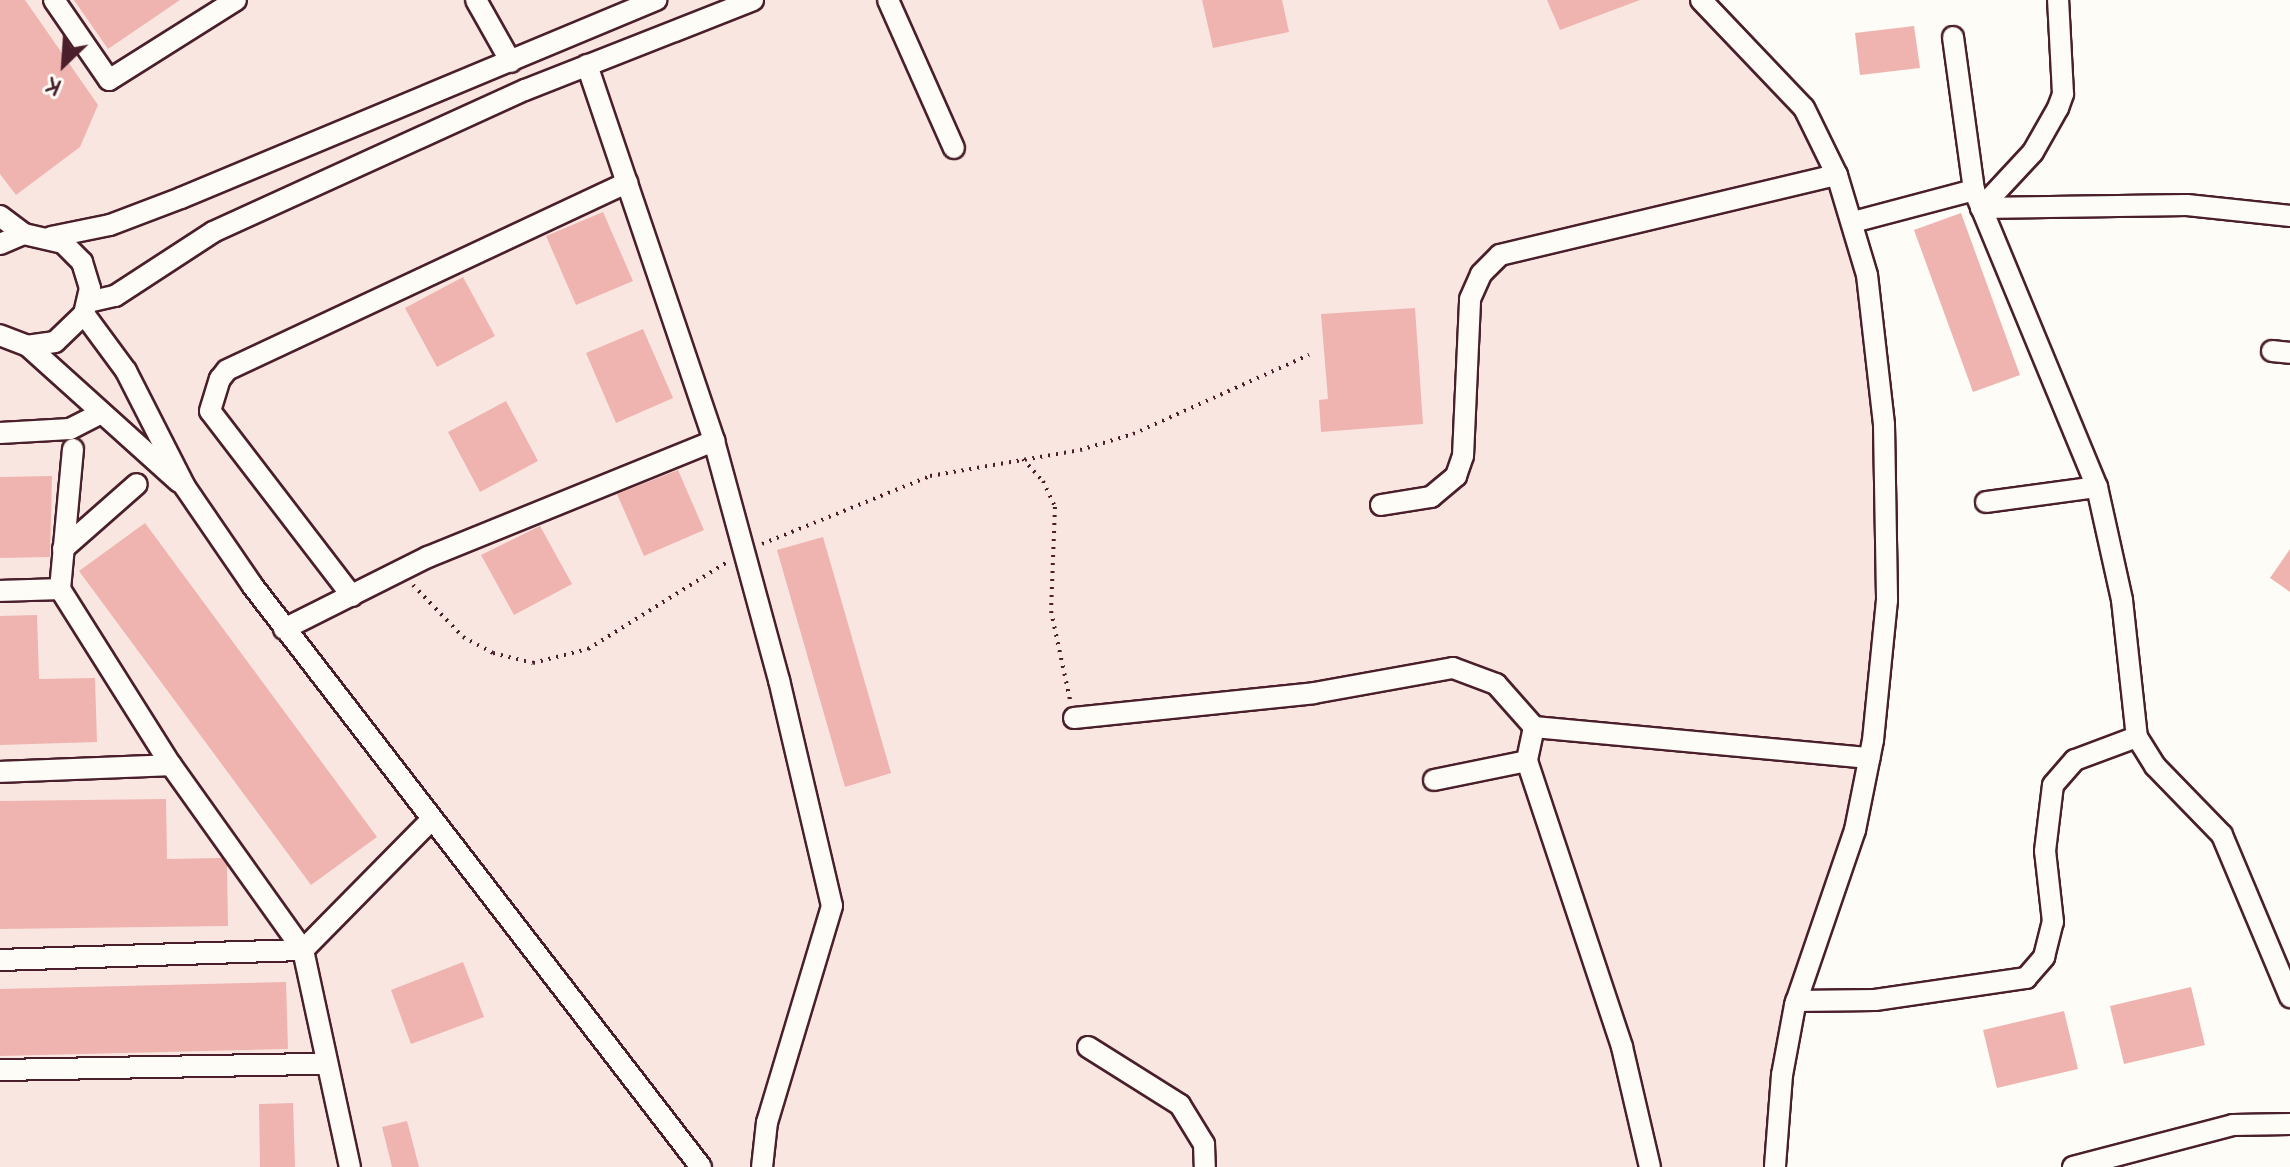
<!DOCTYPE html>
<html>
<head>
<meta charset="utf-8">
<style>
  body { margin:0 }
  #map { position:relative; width:2290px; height:1167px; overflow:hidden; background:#fdfcf7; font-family:Pangolin,sans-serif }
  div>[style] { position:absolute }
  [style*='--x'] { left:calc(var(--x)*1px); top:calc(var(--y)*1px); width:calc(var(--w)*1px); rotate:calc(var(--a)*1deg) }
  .built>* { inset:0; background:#f9e6e1 }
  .building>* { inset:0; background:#efb4af }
  .path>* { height:4px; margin-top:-2px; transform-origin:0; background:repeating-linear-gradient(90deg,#4a1f2b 0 2px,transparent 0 8px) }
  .roads { filter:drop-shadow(2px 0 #4a1f2b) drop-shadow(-2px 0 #4a1f2b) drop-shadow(0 2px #4a1f2b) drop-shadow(0 -2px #4a1f2b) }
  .minor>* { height:20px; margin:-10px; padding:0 10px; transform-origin:10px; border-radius:10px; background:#fdfcf7 }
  span { translate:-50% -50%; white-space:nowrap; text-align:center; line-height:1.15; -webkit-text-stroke:8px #fdfcf7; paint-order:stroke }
  .north { position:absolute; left:24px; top:24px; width:80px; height:80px; -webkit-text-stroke:6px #fdfcf7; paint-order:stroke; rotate:205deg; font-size:22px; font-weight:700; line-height:32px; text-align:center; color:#4a1f2b }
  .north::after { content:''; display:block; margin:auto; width:28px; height:36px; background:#4a1f2b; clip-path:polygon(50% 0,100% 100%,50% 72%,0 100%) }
</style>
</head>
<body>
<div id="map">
  <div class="built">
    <i style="clip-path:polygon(0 0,1703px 0,1824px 148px,1880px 350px,1878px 722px,1803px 975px,1778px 1167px,0 1167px)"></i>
  </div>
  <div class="building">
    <i style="clip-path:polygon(0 0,25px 0,98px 105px,80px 147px,16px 195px,0 174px)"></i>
    <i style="clip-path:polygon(74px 0,180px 0,108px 49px)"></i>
    <i style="clip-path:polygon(1202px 0,1282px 0,1289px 32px,1213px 48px)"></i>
    <i style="clip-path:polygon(1547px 0,1640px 0,1560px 30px)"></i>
    <i style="clip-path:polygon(1914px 26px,1920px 68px,1860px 75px,1855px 33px)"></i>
    <i style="clip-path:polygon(603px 212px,633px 281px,576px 305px,546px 236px)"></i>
    <i style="clip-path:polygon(1961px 213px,2020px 375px,1973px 392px,1914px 230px)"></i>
    <i style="clip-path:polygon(463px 277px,495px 336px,437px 367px,405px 308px)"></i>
    <i style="clip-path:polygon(1415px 308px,1423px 424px,1321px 432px,1319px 400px,1328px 399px,1321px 314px)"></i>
    <i style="clip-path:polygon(643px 329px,673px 398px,616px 423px,586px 353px)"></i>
    <i style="clip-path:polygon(506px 401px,538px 461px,480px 492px,448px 432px)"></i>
    <i style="clip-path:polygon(678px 470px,704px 530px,644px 556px,617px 494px)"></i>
    <i style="clip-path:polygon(52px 476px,50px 557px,0 558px,0 477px)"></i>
    <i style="clip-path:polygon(145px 523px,377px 837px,311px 885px,79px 571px)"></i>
    <i style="clip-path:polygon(540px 526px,572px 584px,514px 615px,481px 555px)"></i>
    <i style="clip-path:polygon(823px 537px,891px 773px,845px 787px,777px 550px)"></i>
    <i style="clip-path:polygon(2290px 549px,2290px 592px,2270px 578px)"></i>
    <i style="clip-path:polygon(37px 615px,39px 679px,95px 678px,97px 742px,0 745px,0 616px)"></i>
    <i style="clip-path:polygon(166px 799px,167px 859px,222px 858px,227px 865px,228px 926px,0 929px,0 801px)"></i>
    <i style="clip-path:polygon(463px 962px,484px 1017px,411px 1044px,391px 990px)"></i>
    <i style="clip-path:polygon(286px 982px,288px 1049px,0 1056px,0 989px)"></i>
    <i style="clip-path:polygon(2191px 987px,2205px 1045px,2124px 1064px,2110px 1006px)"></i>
    <i style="clip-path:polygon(2064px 1011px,2078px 1069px,1997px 1088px,1983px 1030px)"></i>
    <i style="clip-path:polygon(293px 1103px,295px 1167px,260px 1167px,259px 1104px)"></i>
    <i style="clip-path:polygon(407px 1121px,419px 1167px,392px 1167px,382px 1127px)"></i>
  </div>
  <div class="path">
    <i style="--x:1023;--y:459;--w:30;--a:48"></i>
    <i style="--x:1043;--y:481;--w:29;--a:65"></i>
    <i style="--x:1055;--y:507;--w:104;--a:92.2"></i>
    <i style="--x:1051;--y:611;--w:91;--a:77.9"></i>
    <i style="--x:762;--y:544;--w:181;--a:-22"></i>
    <i style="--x:930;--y:476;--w:152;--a:-9.8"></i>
    <i style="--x:1080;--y:450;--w:55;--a:-16.8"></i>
    <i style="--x:1133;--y:434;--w:193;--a:-24.2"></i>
    <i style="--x:413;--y:585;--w:72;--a:46.1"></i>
    <i style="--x:463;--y:637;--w:34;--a:28"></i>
    <i style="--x:493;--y:653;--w:41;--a:14"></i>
    <i style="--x:533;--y:663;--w:57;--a:-14.3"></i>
    <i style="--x:588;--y:649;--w:166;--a:-32"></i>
  </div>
  <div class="roads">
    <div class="minor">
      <i style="--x:54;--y:0;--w:97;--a:55.5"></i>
      <i style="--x:109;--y:80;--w:150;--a:-32.2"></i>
      <i style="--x:476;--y:0;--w:71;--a:60.6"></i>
      <i style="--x:888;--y:0;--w:162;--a:66"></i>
      <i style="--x:1701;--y:0;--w:149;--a:46.4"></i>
      <i style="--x:1804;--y:108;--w:75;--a:63.8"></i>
      <i style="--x:1837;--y:175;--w:104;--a:73.3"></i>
      <i style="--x:1867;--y:275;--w:151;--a:83.5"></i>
      <i style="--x:1884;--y:425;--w:175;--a:89"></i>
      <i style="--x:1887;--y:600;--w:141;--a:95.7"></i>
      <i style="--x:1873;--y:740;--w:92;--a:101.3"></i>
      <i style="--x:1855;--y:830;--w:185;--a:108.9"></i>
      <i style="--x:1795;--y:1005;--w:71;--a:100.5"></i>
      <i style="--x:1782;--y:1075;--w:92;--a:94.4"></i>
      <i style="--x:1953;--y:37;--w:154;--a:82.2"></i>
      <i style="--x:1974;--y:190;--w:321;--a:67.5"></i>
      <i style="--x:2097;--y:487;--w:116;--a:77.5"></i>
      <i style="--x:2122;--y:600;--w:138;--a:83.8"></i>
      <i style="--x:2137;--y:737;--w:34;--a:58"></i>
      <i style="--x:2155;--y:766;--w:96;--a:45.8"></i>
      <i style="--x:2222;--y:835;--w:176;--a:67.2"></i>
      <i style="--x:587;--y:65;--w:397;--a:71.3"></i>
      <i style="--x:714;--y:441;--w:248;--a:74.8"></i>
      <i style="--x:779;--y:680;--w:232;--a:76.8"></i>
      <i style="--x:832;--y:906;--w:226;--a:106.7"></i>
      <i style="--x:767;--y:1122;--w:45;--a:96.3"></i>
      <i style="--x:1981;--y:208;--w:206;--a:-0.8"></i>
      <i style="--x:2187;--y:205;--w:104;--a:6.1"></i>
      <i style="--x:1981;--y:208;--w:76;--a:-47.1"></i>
      <i style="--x:2033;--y:152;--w:51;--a:-60.4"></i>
      <i style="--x:2058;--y:108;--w:15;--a:-70"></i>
      <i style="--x:2063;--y:94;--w:94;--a:-93"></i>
      <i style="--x:0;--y:216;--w:30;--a:37"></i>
      <i style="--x:1853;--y:222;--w:125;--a:-14.8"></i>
      <i style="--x:51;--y:237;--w:60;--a:-11.5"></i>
      <i style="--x:110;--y:225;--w:76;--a:-20.8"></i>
      <i style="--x:181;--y:198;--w:515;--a:-22.63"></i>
      <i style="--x:0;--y:244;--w:26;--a:-23"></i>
      <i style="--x:24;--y:234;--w:40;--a:13"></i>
      <i style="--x:63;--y:243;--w:27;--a:45"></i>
      <i style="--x:82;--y:262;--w:27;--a:73"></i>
      <i style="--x:90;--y:288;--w:27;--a:103"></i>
      <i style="--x:84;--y:314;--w:40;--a:136"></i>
      <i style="--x:55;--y:342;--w:27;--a:172"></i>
      <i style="--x:28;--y:346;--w:30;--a:-159"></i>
      <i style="--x:88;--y:302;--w:28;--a:-13"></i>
      <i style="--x:115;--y:296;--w:117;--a:-33.1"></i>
      <i style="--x:213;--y:232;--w:343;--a:-24.5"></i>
      <i style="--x:525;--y:90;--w:245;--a:-21.5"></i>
      <i style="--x:84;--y:314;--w:71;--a:53.6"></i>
      <i style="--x:126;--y:371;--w:130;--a:63"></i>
      <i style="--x:185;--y:487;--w:119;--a:55.6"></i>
      <i style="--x:252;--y:585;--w:735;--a:52.35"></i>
      <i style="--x:28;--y:346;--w:203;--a:42"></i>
      <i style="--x:2272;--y:351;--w:18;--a:6"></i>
      <i style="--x:0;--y:433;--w:70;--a:-3.3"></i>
      <i style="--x:70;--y:429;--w:35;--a:-27"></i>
      <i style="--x:73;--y:449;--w:141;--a:95.3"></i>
      <i style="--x:60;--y:589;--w:208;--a:57.8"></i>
      <i style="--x:171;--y:765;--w:227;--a:54.5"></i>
      <i style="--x:303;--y:950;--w:222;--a:77.8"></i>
      <i style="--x:1986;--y:502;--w:112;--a:-7.7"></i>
      <i style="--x:1381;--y:505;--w:51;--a:-9.1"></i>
      <i style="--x:1431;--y:497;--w:33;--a:-40"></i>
      <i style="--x:1456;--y:476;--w:21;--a:-71"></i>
      <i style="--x:1463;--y:456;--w:157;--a:-87.4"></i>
      <i style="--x:1470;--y:299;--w:27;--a:-66"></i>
      <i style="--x:1481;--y:274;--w:27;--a:-45"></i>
      <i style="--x:1500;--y:255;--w:346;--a:-13.4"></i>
      <i style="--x:63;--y:549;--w:98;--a:-41.3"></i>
      <i style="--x:0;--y:591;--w:60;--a:-1.9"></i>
      <i style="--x:352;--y:596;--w:233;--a:-127.5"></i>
      <i style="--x:210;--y:411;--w:34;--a:-73"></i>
      <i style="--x:220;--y:379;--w:11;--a:-52"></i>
      <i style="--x:227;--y:370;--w:442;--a:-25.1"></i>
      <i style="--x:284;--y:629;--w:161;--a:-26.6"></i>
      <i style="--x:428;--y:557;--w:309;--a:-22.1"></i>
      <i style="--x:1074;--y:718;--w:241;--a:-5.9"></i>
      <i style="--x:1314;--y:693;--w:141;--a:-10.2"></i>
      <i style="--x:1453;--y:668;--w:46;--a:20.4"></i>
      <i style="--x:1496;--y:684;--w:57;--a:48.5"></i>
      <i style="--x:1534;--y:727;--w:337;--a:5.3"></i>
      <i style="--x:1534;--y:727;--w:35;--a:102"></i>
      <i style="--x:1527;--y:761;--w:301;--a:71.6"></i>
      <i style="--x:1622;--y:1047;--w:123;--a:76.9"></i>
      <i style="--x:0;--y:772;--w:171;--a:-2.3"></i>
      <i style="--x:1434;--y:780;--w:95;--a:-11.5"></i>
      <i style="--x:0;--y:960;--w:303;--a:-1.9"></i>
      <i style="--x:303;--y:950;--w:182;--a:-45.4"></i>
      <i style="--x:1796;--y:1001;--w:79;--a:-0.7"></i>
      <i style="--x:1875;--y:1000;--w:153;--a:-8.3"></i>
      <i style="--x:2026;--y:978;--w:28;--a:-49"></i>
      <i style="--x:2044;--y:957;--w:36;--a:-76"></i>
      <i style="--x:2053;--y:922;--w:71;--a:-96.4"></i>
      <i style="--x:2045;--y:851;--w:66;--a:-83.1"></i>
      <i style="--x:2053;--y:785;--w:33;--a:-49"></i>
      <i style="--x:2075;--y:760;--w:66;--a:-20.4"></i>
      <i style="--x:1088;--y:1047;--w:109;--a:32.2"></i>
      <i style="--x:1180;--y:1105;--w:46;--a:58.4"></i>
      <i style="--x:1204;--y:1144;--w:23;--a:88"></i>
      <i style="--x:0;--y:1070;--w:326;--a:-1.1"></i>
      <i style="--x:2073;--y:1167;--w:165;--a:-14.7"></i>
      <i style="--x:2233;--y:1125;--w:57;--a:-1"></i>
    </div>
  </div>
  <div class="north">K</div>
</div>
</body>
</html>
